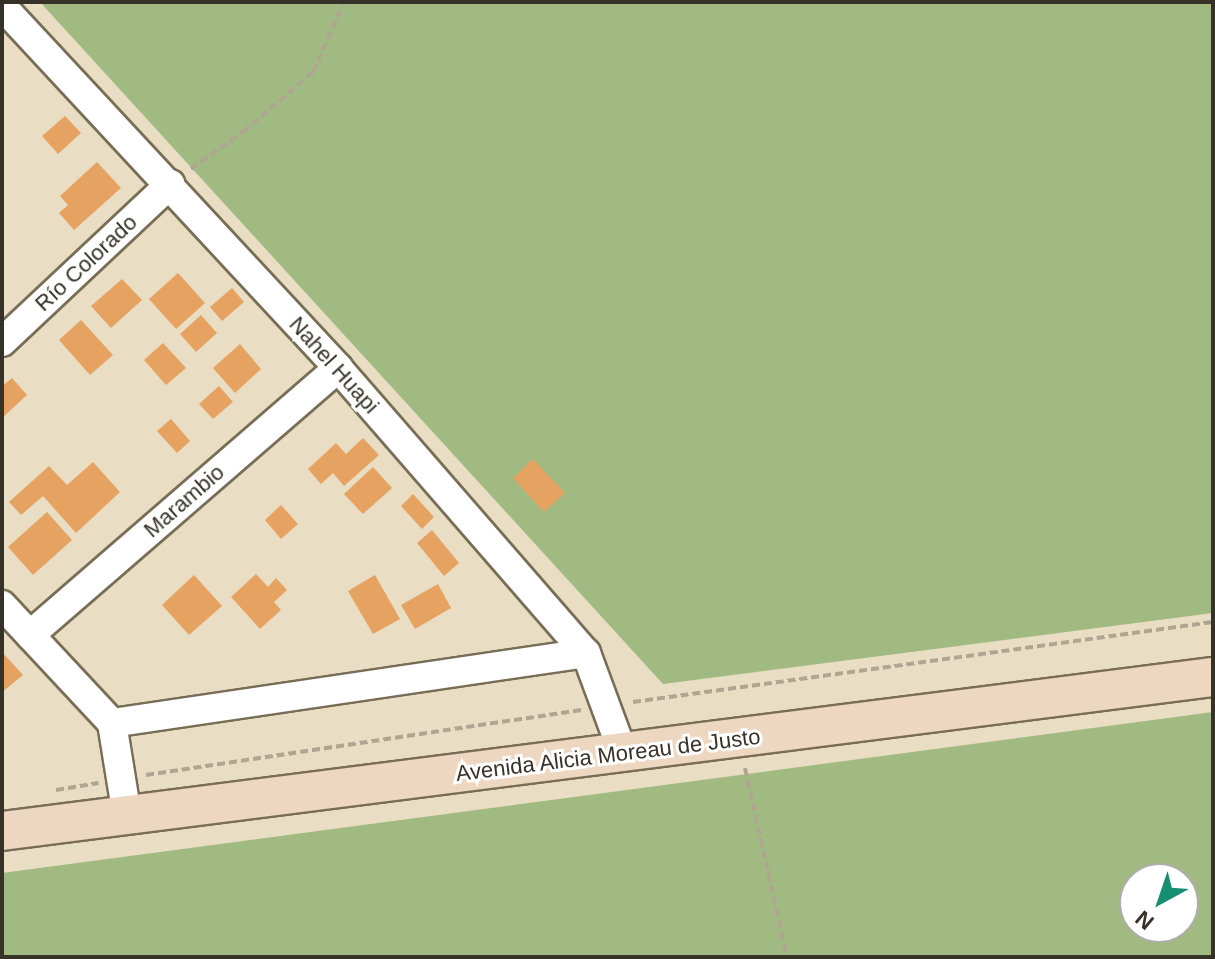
<!DOCTYPE html>
<html>
<head>
<meta charset="utf-8">
<style>
  body { margin:0 }
  #map { position:relative; width:1215px; height:959px; overflow:hidden; background:#e9ddc3; font-family:Helvetica,sans-serif }
  div>[style] { position:absolute }
  [style*='--x'] { left:calc(var(--x)*1px); top:calc(var(--y)*1px); width:calc(var(--w)*1px); rotate:calc(var(--a)*1deg) }
  .green>* { inset:0; background:#a0ba81 }
  .building>* { inset:0; background:#e5a260 }
  .path>* { height:4px; margin-top:-2px; transform-origin:0; background:repeating-linear-gradient(90deg,#afa691 0 8px,transparent 0 12px) }
  .roads { filter:drop-shadow(2px 0 #786d56) drop-shadow(-2px 0 #786d56) drop-shadow(0 2px #786d56) drop-shadow(0 -2px #786d56) }
  .street>* { height:28px; margin:-14px; padding:0 14px; transform-origin:14px; border-radius:14px; background:#fff }
  .secondary>* { height:38px; margin:-19px; padding:0 19px; transform-origin:19px; border-radius:19px; background:#eed7c1 }
  span { translate:-50% -50%; white-space:nowrap; text-align:center; line-height:1.15; -webkit-text-stroke:6px #fff; paint-order:stroke }
  .street-label { font-size:22px; color:#363227 }
  .frame { position:absolute; inset:0; border:4px solid #363227; pointer-events:none }
  .north { position:absolute; left:1119px; top:863px; width:80px; height:80px; box-sizing:border-box; background:#fff; border:2px solid #afada9; border-radius:50%; rotate:220deg; font-size:22px; font-weight:700; line-height:32px; text-align:center; color:#363227 }
  .north::after { content:''; display:block; margin:auto; width:28px; height:36px; background:#158e72; clip-path:polygon(50% 0,100% 100%,50% 72%,0 100%) }
</style>
</head>
<body>
<div id="map">
  <div class="green">
    <i style="clip-path:polygon(40px 2px,1213px 2px,1213px 613px,663px 684px)"></i>
    <i style="clip-path:polygon(evenodd,1213px 712px,1213px 957px,2px 957px,2px 873px,1213px 712px,1135px 879px,1183px 879px,1183px 927px,1135px 927px,1135px 879px)"></i>
  </div>
  <div class="building">
    <i style="clip-path:polygon(65px 116px,81px 133px,58px 154px,42px 136px)"></i>
    <i style="clip-path:polygon(97px 162px,121px 188px,74px 230px,59px 213px,68px 205px,60px 196px)"></i>
    <i style="clip-path:polygon(178px 273px,205px 303px,176px 329px,149px 299px)"></i>
    <i style="clip-path:polygon(122px 279px,142px 300px,111px 328px,91px 306px)"></i>
    <i style="clip-path:polygon(232px 288px,244px 302px,222px 321px,210px 307px)"></i>
    <i style="clip-path:polygon(201px 315px,217px 333px,196px 352px,180px 334px)"></i>
    <i style="clip-path:polygon(81px 320px,113px 355px,90px 375px,59px 340px)"></i>
    <i style="clip-path:polygon(163px 343px,186px 368px,166px 385px,144px 360px)"></i>
    <i style="clip-path:polygon(240px 344px,261px 369px,235px 393px,213px 368px)"></i>
    <i style="clip-path:polygon(12px 378px,27px 395px,2px 418px,2px 386px)"></i>
    <i style="clip-path:polygon(219px 386px,233px 402px,213px 419px,199px 404px)"></i>
    <i style="clip-path:polygon(171px 419px,190px 441px,177px 453px,157px 431px)"></i>
    <i style="clip-path:polygon(363px 438px,379px 455px,344px 486px,333px 473px,321px 484px,308px 469px,336px 443px,346px 454px)"></i>
    <i style="clip-path:polygon(533px 459px,565px 493px,544px 512px,513px 478px)"></i>
    <i style="clip-path:polygon(93px 462px,120px 492px,76px 533px,43px 496px,21px 515px,9px 502px,49px 466px,67px 485px)"></i>
    <i style="clip-path:polygon(373px 467px,392px 488px,363px 514px,344px 494px)"></i>
    <i style="clip-path:polygon(413px 494px,434px 517px,422px 529px,401px 506px)"></i>
    <i style="clip-path:polygon(281px 505px,298px 524px,281px 539px,265px 520px)"></i>
    <i style="clip-path:polygon(47px 512px,72px 540px,33px 575px,8px 547px)"></i>
    <i style="clip-path:polygon(432px 530px,459px 563px,444px 576px,417px 543px)"></i>
    <i style="clip-path:polygon(256px 574px,268px 587px,276px 578px,287px 590px,274px 602px,281px 610px,260px 629px,231px 597px)"></i>
    <i style="clip-path:polygon(194px 575px,222px 606px,189px 635px,162px 605px)"></i>
    <i style="clip-path:polygon(375px 575px,400px 619px,373px 634px,348px 591px)"></i>
    <i style="clip-path:polygon(438px 584px,451px 608px,415px 629px,401px 605px)"></i>
    <i style="clip-path:polygon(2px 652px,23px 675px,2px 692px)"></i>
  </div>
  <div class="path">
    <i style="--x:191;--y:169;--w:64;--a:-35.4"></i>
    <i style="--x:243;--y:132;--w:92;--a:-40.6"></i>
    <i style="--x:313;--y:72;--w:77;--a:-66.1"></i>
    <i style="--x:633;--y:702;--w:585;--a:-7.85"></i>
    <i style="--x:745;--y:768;--w:194;--a:77.5"></i>
    <i style="--x:146;--y:775;--w:440;--a:-8.5"></i>
    <i style="--x:56;--y:790;--w:43;--a:-9.5"></i>
  </div>
  <div class="roads">
    <div class="street">
      <i style="--x:2;--y:6;--w:494;--a:47.1"></i>
      <i style="--x:338;--y:368;--w:378;--a:49"></i>
      <i style="--x:586;--y:653;--w:107;--a:69.7"></i>
      <i style="--x:2;--y:342;--w:231;--a:-43.2"></i>
      <i style="--x:2;--y:605;--w:161;--a:47"></i>
      <i style="--x:112;--y:723;--w:94;--a:80.8"></i>
      <i style="--x:30;--y:635;--w:408;--a:-40.9"></i>
      <i style="--x:112;--y:723;--w:479;--a:-8.4"></i>
    </div>
    <div class="secondary">
      <i style="--x:2;--y:831;--w:1221;--a:-7.25"></i>
    </div>
  </div>
  <div class="street-label">
    <span style="left:86px;top:263px;rotate:-43deg">Río Colorado</span>
    <span style="left:334px;top:365px;rotate:48deg">Nahel Huapi</span>
    <span style="left:184px;top:501px;rotate:-41deg">Marambio</span>
    <span style="left:608px;top:755px;rotate:-7deg">Avenida Alicia Moreau de Justo</span>
  </div>
  <div class="frame"></div>
  <div class="north">N</div>
</div>
</body>
</html>
